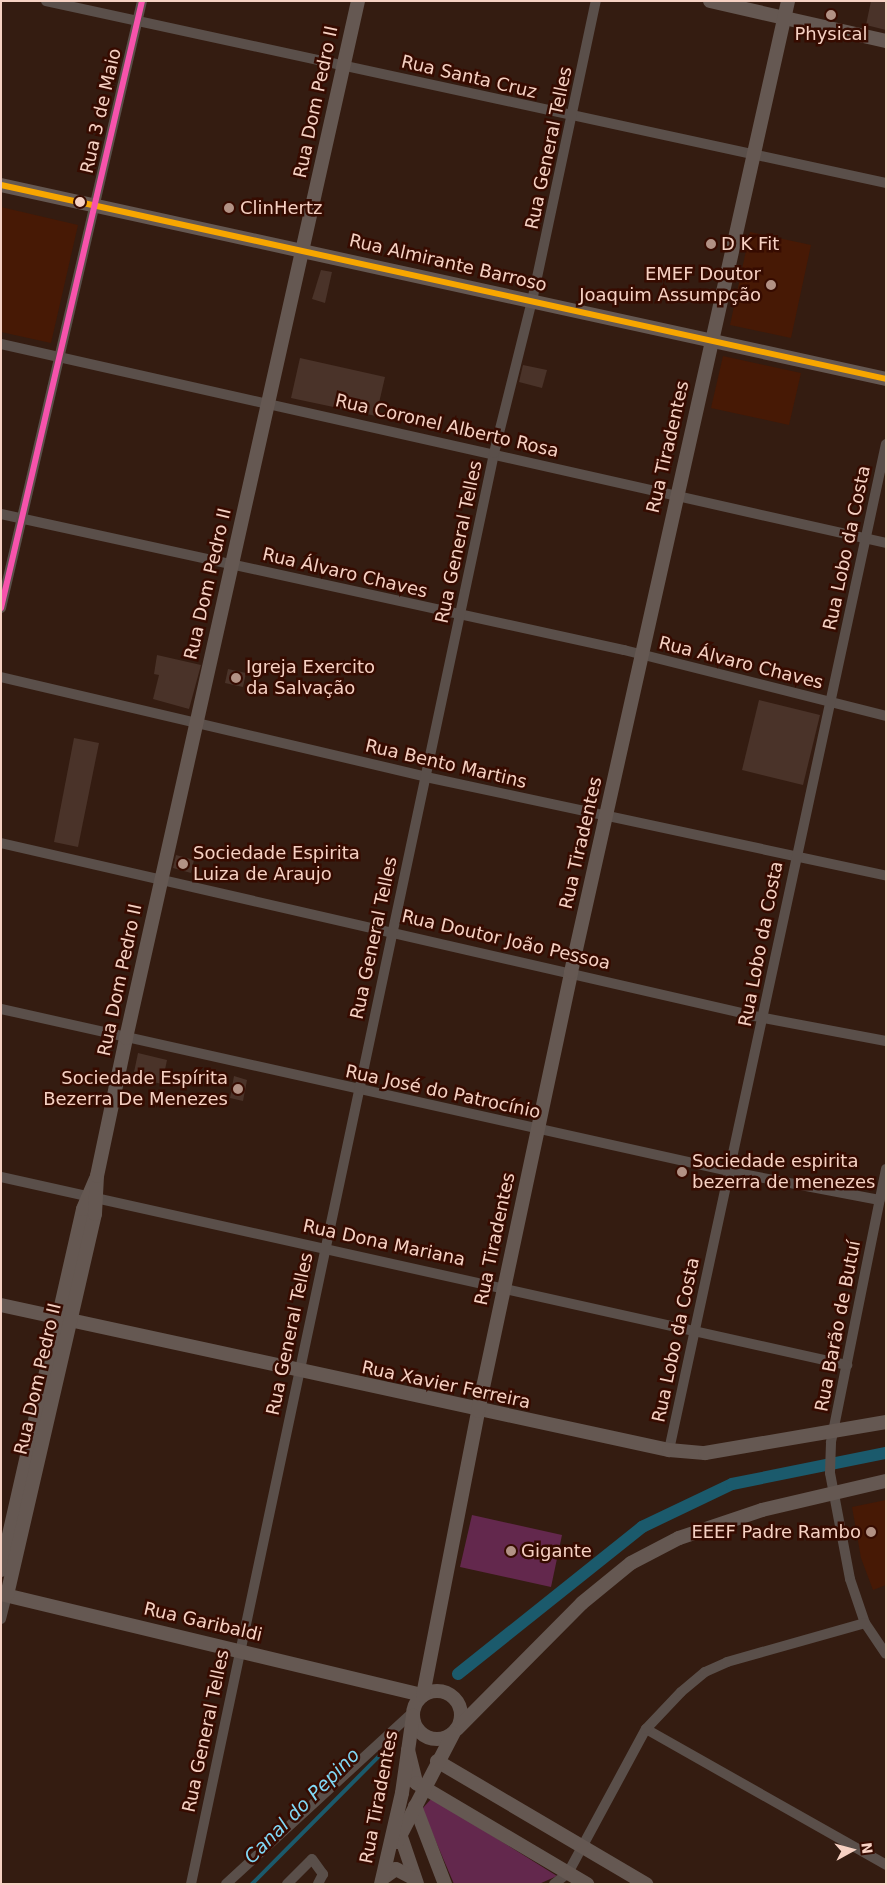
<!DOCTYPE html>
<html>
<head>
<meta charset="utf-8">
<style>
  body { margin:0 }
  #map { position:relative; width:887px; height:1885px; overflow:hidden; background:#341c11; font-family:"DejaVu Sans",sans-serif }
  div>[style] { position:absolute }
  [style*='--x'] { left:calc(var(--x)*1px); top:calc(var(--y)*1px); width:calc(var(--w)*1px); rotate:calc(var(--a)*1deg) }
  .built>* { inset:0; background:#471905 }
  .green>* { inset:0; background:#63284d }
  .stream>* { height:4px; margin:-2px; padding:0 2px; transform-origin:2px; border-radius:2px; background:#1b5a6c }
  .canal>* { height:12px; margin:-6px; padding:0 6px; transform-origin:6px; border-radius:6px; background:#1b5a6c }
  .building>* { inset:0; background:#4a3329 }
  .street>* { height:10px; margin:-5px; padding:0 5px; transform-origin:5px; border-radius:5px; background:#5a4f4a }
  .secondary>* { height:14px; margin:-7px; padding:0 7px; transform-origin:7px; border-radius:7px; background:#655852 }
  .secondary>.ring { margin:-7px; padding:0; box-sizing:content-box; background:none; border:14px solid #655852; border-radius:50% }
  .bus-1>* { height:6px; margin:-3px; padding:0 3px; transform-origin:3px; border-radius:3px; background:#f7a600 }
  .bus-2>* { height:6px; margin:-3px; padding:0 3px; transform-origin:3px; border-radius:3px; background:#f653ac }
  .dots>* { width:14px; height:14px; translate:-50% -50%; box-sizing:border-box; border:2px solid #360b00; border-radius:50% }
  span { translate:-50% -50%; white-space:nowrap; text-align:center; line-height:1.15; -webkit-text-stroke:5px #360b00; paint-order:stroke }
  .poi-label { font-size:18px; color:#f6d1c3 }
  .left { translate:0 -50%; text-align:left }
  .right { translate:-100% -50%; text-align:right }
  .street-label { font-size:18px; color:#f6d1c3 }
  .water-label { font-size:19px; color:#81d8f5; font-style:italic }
  .frame { position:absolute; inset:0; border:2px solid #f6d1c3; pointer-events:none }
  .north { position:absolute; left:827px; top:1825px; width:50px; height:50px; -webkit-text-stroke:4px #360b00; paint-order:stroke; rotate:83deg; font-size:14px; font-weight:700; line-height:20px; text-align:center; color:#f6d1c3 }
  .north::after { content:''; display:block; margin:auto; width:18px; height:22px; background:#f6d1c3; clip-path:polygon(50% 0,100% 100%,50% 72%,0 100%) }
</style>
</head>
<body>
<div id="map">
  <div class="built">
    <i style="clip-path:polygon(1px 207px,78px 225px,51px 343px,1px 332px)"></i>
    <i style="clip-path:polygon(750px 232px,811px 245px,791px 338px,730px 325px)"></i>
    <i style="clip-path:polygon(723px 356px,801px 373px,789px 425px,711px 408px)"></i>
    <i style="clip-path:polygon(886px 1500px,886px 1585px,873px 1590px,861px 1558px,852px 1507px)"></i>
  </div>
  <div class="green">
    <i style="clip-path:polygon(472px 1515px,562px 1535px,551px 1587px,460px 1567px)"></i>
    <i style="clip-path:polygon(432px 1798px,557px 1876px,539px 1884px,454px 1884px,422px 1809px)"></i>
  </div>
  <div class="stream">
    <i style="--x:252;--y:1884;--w:182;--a:-45.2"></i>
  </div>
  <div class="canal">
    <i style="--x:458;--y:1674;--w:236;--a:-38.6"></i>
    <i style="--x:642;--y:1527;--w:100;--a:-25.5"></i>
    <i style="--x:732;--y:1484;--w:157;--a:-11.4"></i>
  </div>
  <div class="building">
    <i style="clip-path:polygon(871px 1px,886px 1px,886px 30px,866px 25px)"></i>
    <i style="clip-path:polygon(321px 270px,332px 272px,325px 303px,312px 299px)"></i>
    <i style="clip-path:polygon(300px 358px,385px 377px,376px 416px,291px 398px)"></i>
    <i style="clip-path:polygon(523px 365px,547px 370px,542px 388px,519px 382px)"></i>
    <i style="clip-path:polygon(157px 655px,201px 665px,189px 709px,153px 699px,159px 675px,154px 674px)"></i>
    <i style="clip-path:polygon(228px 669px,246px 673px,243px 687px,225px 683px)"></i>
    <i style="clip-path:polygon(759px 700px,820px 715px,803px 785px,742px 770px)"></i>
    <i style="clip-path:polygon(74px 738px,99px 743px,78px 847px,54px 842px)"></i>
    <i style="clip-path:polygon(176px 855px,194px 860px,191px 873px,173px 868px)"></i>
    <i style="clip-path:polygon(138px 1053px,167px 1060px,162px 1084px,133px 1077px)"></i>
    <i style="clip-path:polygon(234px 1076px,247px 1080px,243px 1101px,230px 1098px)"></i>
  </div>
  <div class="street">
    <i style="--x:46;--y:1;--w:859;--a:12.23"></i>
    <i style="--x:1;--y:344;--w:907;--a:12.67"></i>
    <i style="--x:1;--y:514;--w:638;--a:12.31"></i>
    <i style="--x:624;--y:650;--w:270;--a:14.1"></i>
    <i style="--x:1;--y:608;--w:623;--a:-76.92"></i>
    <i style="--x:1;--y:677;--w:437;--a:13.2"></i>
    <i style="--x:426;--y:777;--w:471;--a:12.1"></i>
    <i style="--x:1;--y:843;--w:783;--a:12.92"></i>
    <i style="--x:764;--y:1018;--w:124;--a:10.7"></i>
    <i style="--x:1;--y:1009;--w:759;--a:12.55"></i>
    <i style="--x:742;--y:1174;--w:140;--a:10.7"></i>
    <i style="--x:886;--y:1169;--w:279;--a:101.4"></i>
    <i style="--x:831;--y:1443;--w:30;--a:92"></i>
    <i style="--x:830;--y:1473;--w:108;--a:79.3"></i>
    <i style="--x:850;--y:1579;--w:46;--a:71.2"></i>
    <i style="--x:865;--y:1623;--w:37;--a:56"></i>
    <i style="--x:1;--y:1177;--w:867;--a:12.53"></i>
    <i style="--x:669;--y:1450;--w:1029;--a:-77.83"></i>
    <i style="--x:1;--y:1619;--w:25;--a:-76"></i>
    <i style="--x:646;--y:1729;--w:276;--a:29.5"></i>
    <i style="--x:191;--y:1884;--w:1463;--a:-78.04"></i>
    <i style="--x:494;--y:453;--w:157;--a:-76"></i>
    <i style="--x:532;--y:301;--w:307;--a:-78"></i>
    <i style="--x:226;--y:1884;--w:254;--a:-42.6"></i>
    <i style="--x:287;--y:1884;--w:35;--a:-45"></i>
    <i style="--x:312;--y:1859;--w:19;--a:54"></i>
    <i style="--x:323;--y:1874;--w:11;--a:117"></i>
    <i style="--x:554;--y:1884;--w:18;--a:-38"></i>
    <i style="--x:568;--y:1873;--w:164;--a:-61.6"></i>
    <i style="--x:646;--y:1729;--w:51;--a:-46.6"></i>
    <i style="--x:681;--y:1692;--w:31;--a:-40"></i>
    <i style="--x:705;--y:1672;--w:24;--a:-24"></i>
    <i style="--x:727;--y:1662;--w:143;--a:-15.8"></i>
  </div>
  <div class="secondary">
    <i style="--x:710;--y:1;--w:180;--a:12.8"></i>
    <i style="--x:1;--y:185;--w:906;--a:12.36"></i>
    <i style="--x:1;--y:1305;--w:684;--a:12.25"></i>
    <i style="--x:669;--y:1450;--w:36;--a:5"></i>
    <i style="--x:705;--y:1453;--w:184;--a:-9.7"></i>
    <i style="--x:1;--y:1570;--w:370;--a:-77.2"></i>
    <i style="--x:83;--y:1209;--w:33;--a:-67"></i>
    <i style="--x:1;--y:1594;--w:434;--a:13.5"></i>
    <i style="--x:7;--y:1595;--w:391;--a:-77"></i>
    <i style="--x:95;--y:1214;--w:38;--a:-87"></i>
    <i style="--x:97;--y:1176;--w:141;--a:-78.1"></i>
    <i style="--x:126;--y:1038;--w:1063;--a:-77.39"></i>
    <i class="ring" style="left:413px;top:1691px;width:34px;height:34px"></i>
    <i style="--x:423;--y:1695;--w:289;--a:-79"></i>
    <i style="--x:478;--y:1411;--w:449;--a:-78"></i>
    <i style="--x:571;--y:972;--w:995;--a:-77.4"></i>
    <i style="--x:457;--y:1729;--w:177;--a:-45.2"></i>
    <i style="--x:582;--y:1603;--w:63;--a:-39.2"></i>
    <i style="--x:631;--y:1563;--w:54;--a:-27.5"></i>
    <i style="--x:679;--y:1538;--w:88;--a:-18.6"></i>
    <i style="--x:762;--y:1510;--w:127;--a:-13.2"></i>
    <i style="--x:408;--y:1750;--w:34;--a:76"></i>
    <i style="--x:416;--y:1783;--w:199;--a:30.6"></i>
    <i style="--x:437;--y:1761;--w:243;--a:30.5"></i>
    <i style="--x:415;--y:1806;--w:84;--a:69"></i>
    <i style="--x:399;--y:1831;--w:56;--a:71.2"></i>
    <i style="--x:397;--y:1842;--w:122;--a:-62.6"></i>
    <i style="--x:386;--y:1876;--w:12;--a:-35"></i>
    <i style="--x:396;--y:1869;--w:21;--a:28"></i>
    <i style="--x:381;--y:1884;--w:93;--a:-77"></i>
    <i style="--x:402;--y:1793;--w:78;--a:-81.9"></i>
  </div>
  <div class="bus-1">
    <i style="--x:1;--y:185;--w:906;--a:12.36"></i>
  </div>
  <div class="bus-2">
    <i style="--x:1;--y:608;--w:623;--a:-76.92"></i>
  </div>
  <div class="dots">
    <i style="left:831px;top:15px;background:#b29285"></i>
    <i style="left:80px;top:202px;background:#f6d1c3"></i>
    <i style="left:229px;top:208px;background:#b29285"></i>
    <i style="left:711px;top:244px;background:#b29285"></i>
    <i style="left:771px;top:285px;background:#b29285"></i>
    <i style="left:236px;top:678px;background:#b29285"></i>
    <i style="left:183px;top:864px;background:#b29285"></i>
    <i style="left:238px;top:1089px;background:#b29285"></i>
    <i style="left:682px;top:1172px;background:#b29285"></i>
    <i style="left:871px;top:1532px;background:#b29285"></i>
    <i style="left:511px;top:1551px;background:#b29285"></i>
  </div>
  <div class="poi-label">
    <span style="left:831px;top:34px">Physical</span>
    <span class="left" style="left:240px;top:208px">ClinHertz</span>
    <span class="left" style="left:721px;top:244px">D K Fit</span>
    <span class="right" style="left:761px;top:285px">EMEF Doutor<br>Joaquim Assumpção</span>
    <span class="left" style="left:246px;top:678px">Igreja Exercito<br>da Salvação</span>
    <span class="left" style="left:193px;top:864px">Sociedade Espirita<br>Luiza de Araujo</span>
    <span class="right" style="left:228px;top:1089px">Sociedade Espírita<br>Bezerra De Menezes</span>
    <span class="left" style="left:692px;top:1172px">Sociedade espirita<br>bezerra de menezes</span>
    <span class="right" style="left:861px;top:1532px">EEEF Padre Rambo</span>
    <span class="left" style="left:521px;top:1551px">Gigante</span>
  </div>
  <div class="street-label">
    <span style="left:469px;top:77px;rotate:13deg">Rua Santa Cruz</span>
    <span style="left:316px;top:102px;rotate:-78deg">Rua Dom Pedro II</span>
    <span style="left:101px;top:111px;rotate:-77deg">Rua 3 de Maio</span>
    <span style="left:549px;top:148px;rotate:-78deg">Rua General Telles</span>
    <span style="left:448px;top:263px;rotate:13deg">Rua Almirante Barroso</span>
    <span style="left:447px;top:426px;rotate:13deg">Rua Coronel Alberto Rosa</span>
    <span style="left:668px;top:447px;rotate:-77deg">Rua Tiradentes</span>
    <span style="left:459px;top:542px;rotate:-78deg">Rua General Telles</span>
    <span style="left:847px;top:548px;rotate:-78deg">Rua Lobo da Costa</span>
    <span style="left:345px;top:573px;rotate:13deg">Rua Álvaro Chaves</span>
    <span style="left:208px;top:584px;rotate:-77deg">Rua Dom Pedro II</span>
    <span style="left:741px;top:663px;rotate:14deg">Rua Álvaro Chaves</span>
    <span style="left:446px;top:764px;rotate:13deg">Rua Bento Martins</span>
    <span style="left:581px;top:843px;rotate:-77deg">Rua Tiradentes</span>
    <span style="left:374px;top:938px;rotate:-78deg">Rua General Telles</span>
    <span style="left:506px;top:940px;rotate:13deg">Rua Doutor João Pessoa</span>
    <span style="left:761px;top:944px;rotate:-79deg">Rua Lobo da Costa</span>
    <span style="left:120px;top:980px;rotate:-78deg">Rua Dom Pedro II</span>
    <span style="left:443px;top:1092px;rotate:12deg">Rua José do Patrocínio</span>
    <span style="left:495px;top:1239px;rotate:-78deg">Rua Tiradentes</span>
    <span style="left:384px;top:1243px;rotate:12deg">Rua Dona Mariana</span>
    <span style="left:838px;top:1326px;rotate:-79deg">Rua Barão de Butuí</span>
    <span style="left:290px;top:1334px;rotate:-78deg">Rua General Telles</span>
    <span style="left:676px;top:1340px;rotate:-78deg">Rua Lobo da Costa</span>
    <span style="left:38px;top:1379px;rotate:-77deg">Rua Dom Pedro II</span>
    <span style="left:446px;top:1385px;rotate:12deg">Rua Xavier Ferreira</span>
    <span style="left:203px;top:1622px;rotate:13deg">Rua Garibaldi</span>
    <span style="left:206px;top:1731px;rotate:-78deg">Rua General Telles</span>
    <span style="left:379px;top:1797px;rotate:-79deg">Rua Tiradentes</span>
  </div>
  <div class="water-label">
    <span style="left:302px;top:1806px;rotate:-45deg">Canal do Pepino</span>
  </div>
  <div class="frame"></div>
  <div class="north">N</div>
</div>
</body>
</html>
